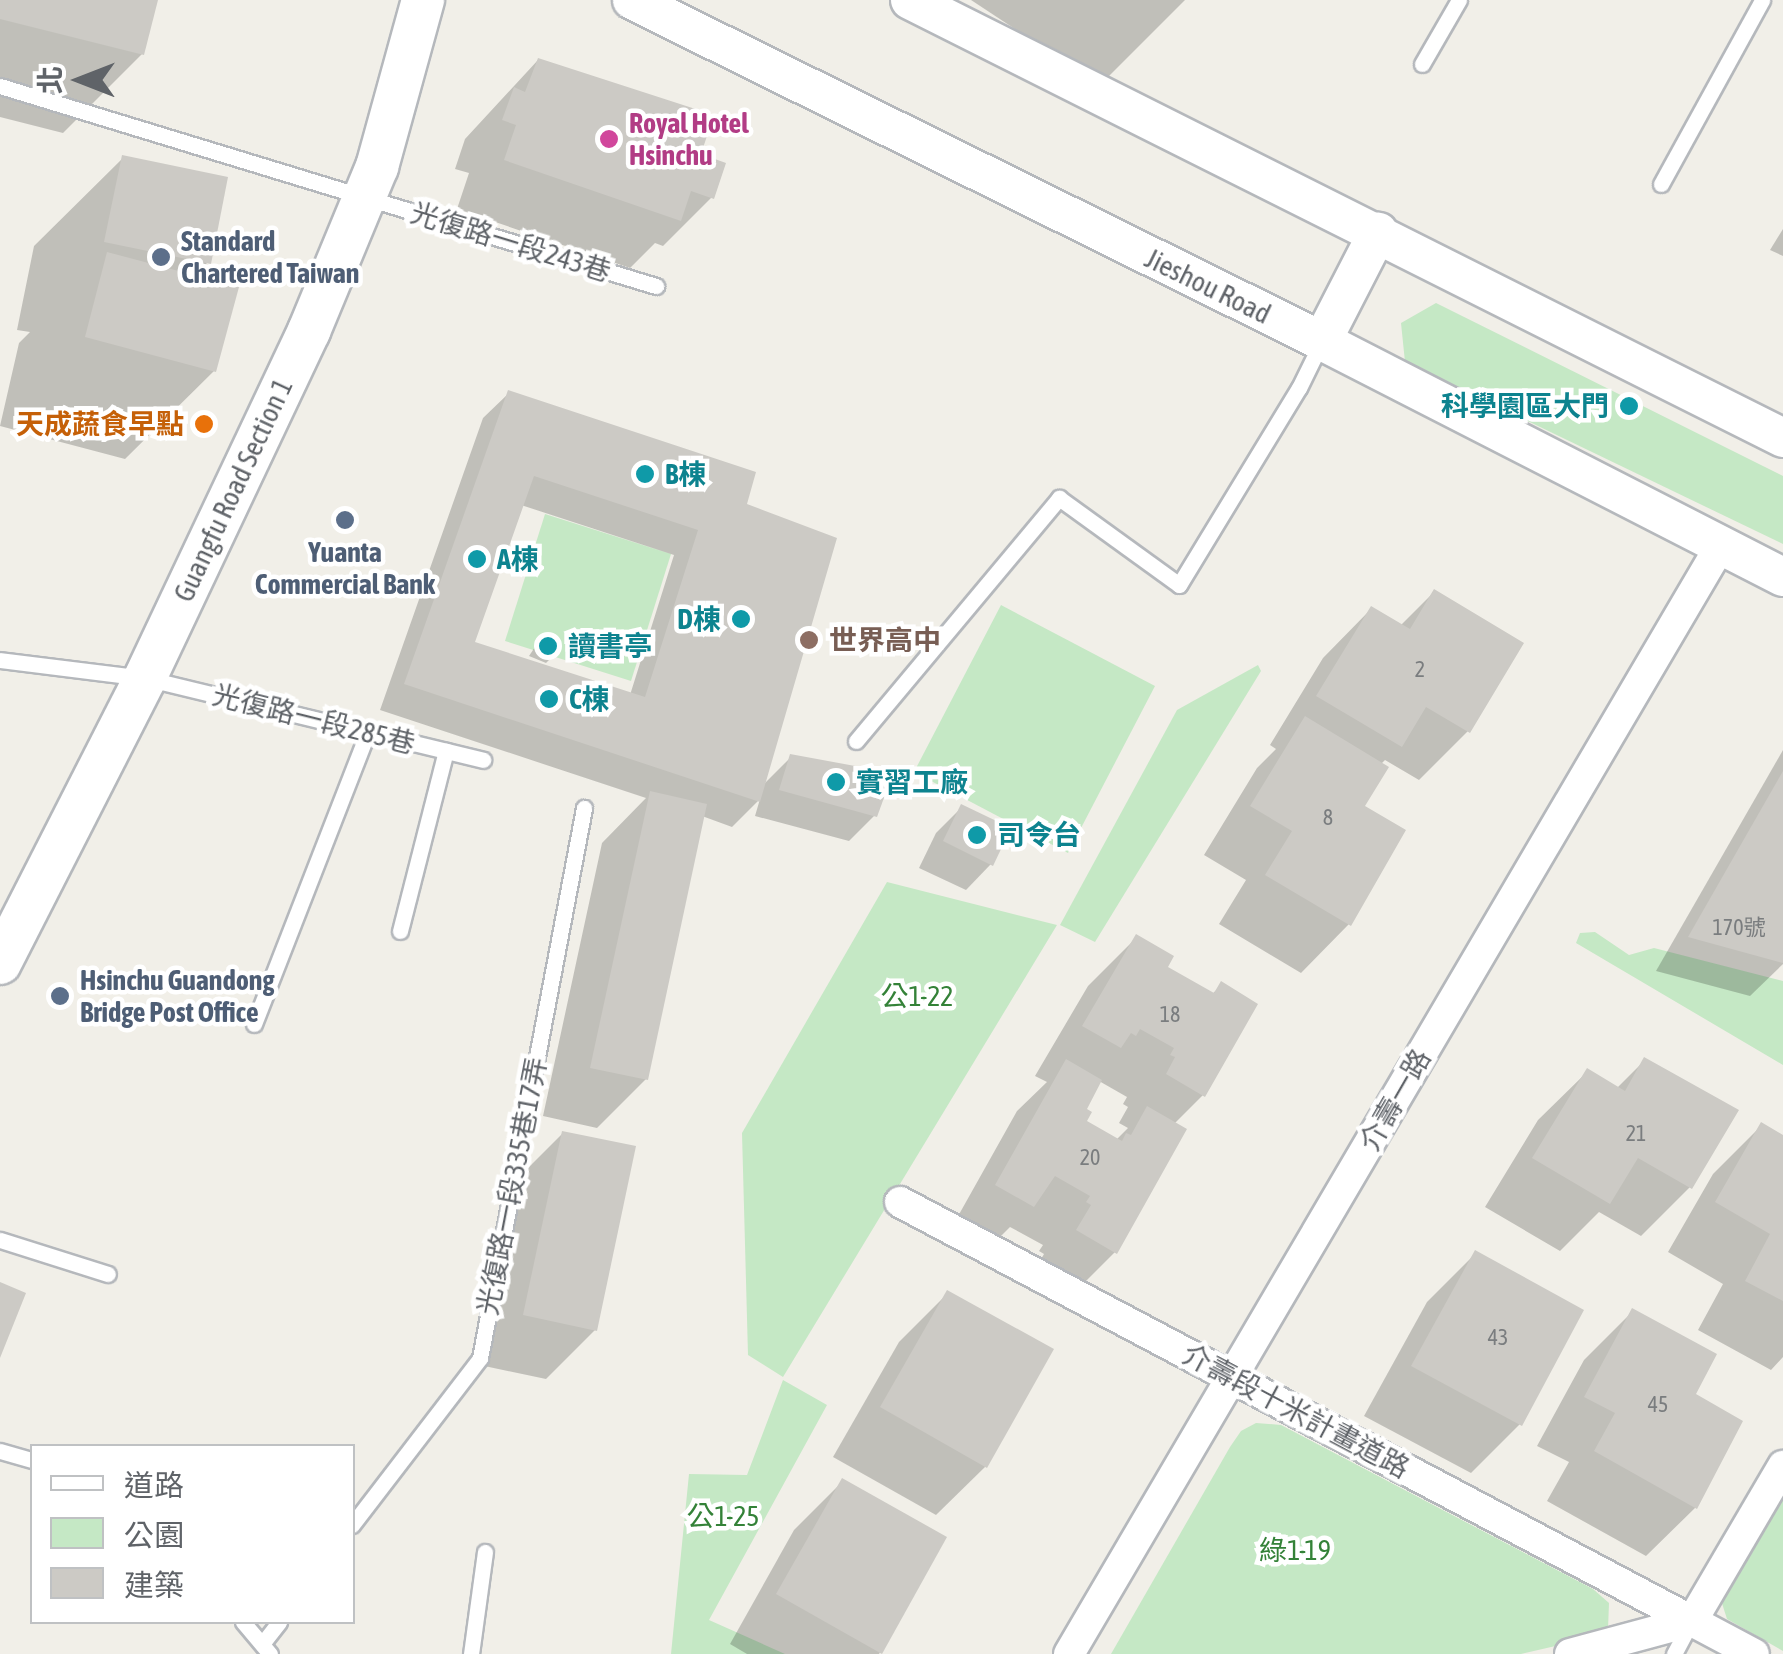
<!DOCTYPE html>
<html>
<head>
<meta charset="utf-8">
<style>
  body { margin:0 }
  #map { position:relative; width:1783px; height:1654px; overflow:hidden; background:#f1efe8; font-family:"Asap Condensed","Noto Sans TC",sans-serif }
  div>[style] { position:absolute }
  [style*='--x'] { left:calc(var(--x)*1px); top:calc(var(--y)*1px); width:calc(var(--w)*1px); rotate:calc(var(--a)*1deg) }
  .green>* { inset:0; background:#c5e8c5 }
  .shadow>* { inset:0; background:#0003 }
  .building>* { inset:0; background:#cccac5 }
  .roads { filter:drop-shadow(2px 0 #b5b8bc) drop-shadow(-2px 0 #b5b8bc) drop-shadow(0 2px #b5b8bc) drop-shadow(0 -2px #b5b8bc) }
  .service>* { height:15px; margin:-7.5px; padding:0 7.5px; transform-origin:7.5px; border-radius:7.5px; background:#fff }
  .minor>* { height:30px; margin:-15px; padding:0 15px; transform-origin:15px; border-radius:15px; background:#fff }
  .tertiary>* { height:38px; margin:-19px; padding:0 19px; transform-origin:19px; border-radius:19px; background:#fff }
  .secondary>* { height:42px; margin:-21px; padding:0 21px; transform-origin:21px; border-radius:21px; background:#fff }
  .dots>* { width:28px; height:28px; translate:-50% -50%; box-sizing:border-box; border:5px solid #fff; border-radius:50% }
  span { translate:-50% -50%; white-space:nowrap; text-align:center; line-height:1.15; -webkit-text-stroke:9px #fff; paint-order:stroke }
  .number-label { font-size:22px; color:#7a7d7f }
  .number-label span { -webkit-text-stroke-width:0 }
  .hotel-label { font-size:28px; color:#b23c85; font-weight:700 }
  .left { translate:0 -50%; text-align:left }
  .service-label { font-size:28px; color:#4e5e75; font-weight:700 }
  .street-label { font-size:28px; color:#5f6368 }
  .culture-label { font-size:28px; color:#0d838f; font-weight:700 }
  .right { translate:-100% -50%; text-align:right }
  .food-label { font-size:28px; color:#c56008; font-weight:700 }
  .education-label { font-size:28px; color:#785e54; font-weight:700 }
  .park-label { font-size:28px; color:#348238 }
  .legend { position:absolute; left:30px; top:1444px; width:325px; height:180px; box-sizing:border-box; background:#fff; border:2px solid #bfc1c3; margin:0; padding:12px 18px; list-style:none; font-size:30px; color:#5f6368 }
  .legend li { display:flex; align-items:center; gap:20px; height:50px }
  .legend b { width:50px; border:2px solid #bfc1c3 }
  .north { position:absolute; left:30px; top:30px; width:100px; height:100px; -webkit-text-stroke:8px #fff; paint-order:stroke; rotate:270deg; font-size:28px; font-weight:700; line-height:40px; text-align:center; color:#5f6368 }
  .north::after { content:''; display:block; margin:auto; width:35px; height:45px; background:#5f6368; clip-path:polygon(50% 0,100% 100%,50% 72%,0 100%) }
</style>
</head>
<body>
<div id="map">
  <div class="green">
    <i style="clip-path:polygon(1436px 303px,1783px 476px,1783px 544px,1405px 362px,1401px 323px)"></i>
    <i style="clip-path:polygon(545px 514px,671px 554px,631px 681px,505px 641px)"></i>
    <i style="clip-path:polygon(1001px 605px,1155px 686px,1068px 853px,914px 772px)"></i>
    <i style="clip-path:polygon(1258px 665px,1261px 671px,1095px 942px,1060px 925px,1177px 710px)"></i>
    <i style="clip-path:polygon(887px 882px,1057px 925px,783px 1377px,748px 1355px,742px 1133px)"></i>
    <i style="clip-path:polygon(1595px 932px,1629px 955px,1654px 948px,1783px 981px,1783px 1065px,1576px 943px,1580px 933px)"></i>
    <i style="clip-path:polygon(783px 1380px,827px 1405px,709px 1620px,785px 1654px,671px 1654px,689px 1474px,747px 1475px)"></i>
    <i style="clip-path:polygon(1256px 1423px,1281px 1425px,1593px 1589px,1609px 1603px,1608px 1629px,1599px 1636px,1521px 1654px,1111px 1654px,1230px 1447px,1241px 1431px)"></i>
    <i style="clip-path:polygon(1783px 1488px,1783px 1651px,1727px 1619px,1720px 1597px)"></i>
  </div>
  <div class="shadow">
    <i style="clip-path:polygon(0 0,156px 0,142px 54px,63px 133px,0 117px)"></i>
    <i style="clip-path:polygon(971px 0,1185px 0,1100px 85px)"></i>
    <i style="clip-path:polygon(538px 60px,712px 197px,663px 246px,655px 243px,630px 268px,457px 209px,469px 173px,455px 169px,465px 139px)"></i>
    <i style="clip-path:polygon(123px 158px,208px 262px,193px 277px,214px 371px,125px 459px,0 426px,19px 343px,30px 332px,17px 330px,34px 246px)"></i>
    <i style="clip-path:polygon(1783px 229px,1783px 256px,1770px 250px)"></i>
    <i style="clip-path:polygon(evenodd,509px 393px,743px 506px,763px 785px,791px 757px,875px 815px,849px 841px,755px 816px,760px 799px,732px 827px,702px 816px,646px 1079px,597px 1128px,543px 1116px,602px 843px,646px 798px,380px 710px,483px 418px,509px 393px,521px 505px,674px 555px,630px 695px,472px 644px,521px 505px)"></i>
    <i style="clip-path:polygon(1434px 592px,1468px 731px,1419px 780px,1385px 760px,1380px 765px,1362px 807px,1349px 924px,1301px 973px,1219px 924px,1246px 880px,1204px 855px,1257px 768px,1276px 749px,1270px 745px,1323px 658px,1371px 609px,1400px 626px)"></i>
    <i style="clip-path:polygon(541px 638px,554px 655px,546px 663px,529px 656px)"></i>
    <i style="clip-path:polygon(1783px 750px,1783px 964px,1750px 996px,1656px 971px)"></i>
    <i style="clip-path:polygon(962px 807px,991px 864px,966px 890px,919px 868px,936px 833px)"></i>
    <i style="clip-path:polygon(evenodd,1137px 937px,1164px 968px,1211px 995px,1222px 985px,1203px 1095px,1174px 1124px,1115px 1252px,1066px 1301px,1029px 1280px,1044px 1254px,1039px 1251px,1043px 1245px,1010px 1227px,983px 1254px,948px 1234px,1017px 1111px,1047px 1082px,1035px 1076px,1088px 986px,1137px 937px,1099px 1081px,1127px 1097px,1123px 1104px,1128px 1107px,1119px 1123px,1128px 1128px,1116px 1140px,1084px 1122px,1084px 1110px,1099px 1081px)"></i>
    <i style="clip-path:polygon(1645px 1060px,1690px 1187px,1641px 1236px,1599px 1212px,1560px 1251px,1485px 1207px,1538px 1120px,1587px 1072px,1616px 1089px)"></i>
    <i style="clip-path:polygon(1762px 1125px,1783px 1138px,1783px 1357px,1771px 1370px,1698px 1330px,1723px 1284px,1668px 1252px,1713px 1174px)"></i>
    <i style="clip-path:polygon(563px 1133px,595px 1330px,546px 1379px,475px 1364px,514px 1182px)"></i>
    <i style="clip-path:polygon(1476px 1253px,1520px 1424px,1471px 1473px,1364px 1416px,1427px 1302px)"></i>
    <i style="clip-path:polygon(948px 1293px,985px 1467px,936px 1515px,833px 1457px,899px 1342px)"></i>
    <i style="clip-path:polygon(1633px 1311px,1692px 1395px,1695px 1508px,1646px 1556px,1547px 1501px,1569px 1462px,1537px 1446px,1584px 1360px)"></i>
    <i style="clip-path:polygon(843px 1481px,944px 1538px,879px 1654px,747px 1654px,730px 1644px,794px 1530px)"></i>
  </div>
  <div class="building">
    <i style="clip-path:polygon(0 0,158px 0,144px 55px,0 19px)"></i>
    <i style="clip-path:polygon(538px 58px,714px 115px,701px 154px,726px 163px,714px 199px,691px 191px,681px 221px,504px 160px,516px 125px,502px 120px,514px 87px,525px 92px)"></i>
    <i style="clip-path:polygon(122px 155px,228px 177px,211px 264px,104px 242px)"></i>
    <i style="clip-path:polygon(107px 252px,239px 287px,216px 372px,85px 337px)"></i>
    <i style="clip-path:polygon(evenodd,508px 390px,756px 472px,747px 504px,837px 538px,760px 802px,404px 684px,508px 390px,534px 476px,698px 530px,645px 697px,475px 642px,534px 476px)"></i>
    <i style="clip-path:polygon(1434px 589px,1524px 643px,1470px 733px,1426px 707px,1402px 747px,1316px 696px,1371px 606px,1410px 629px)"></i>
    <i style="clip-path:polygon(540px 635px,561px 643px,556px 656px,535px 649px)"></i>
    <i style="clip-path:polygon(1305px 716px,1389px 767px,1365px 806px,1406px 830px,1351px 926px,1265px 875px,1292px 831px,1250px 806px)"></i>
    <i style="clip-path:polygon(790px 754px,893px 773px,877px 817px,779px 790px)"></i>
    <i style="clip-path:polygon(1783px 771px,1783px 963px,1688px 937px)"></i>
    <i style="clip-path:polygon(650px 791px,707px 804px,648px 1080px,590px 1068px)"></i>
    <i style="clip-path:polygon(961px 804px,1011px 828px,993px 866px,943px 841px)"></i>
    <i style="clip-path:polygon(1136px 934px,1174px 956px,1168px 967px,1214px 993px,1221px 981px,1258px 1004px,1205px 1097px,1166px 1074px,1175px 1057px,1170px 1055px,1174px 1048px,1140px 1029px,1136px 1036px,1131px 1033px,1121px 1048px,1082px 1026px)"></i>
    <i style="clip-path:polygon(1644px 1057px,1739px 1110px,1692px 1189px,1638px 1158px,1610px 1204px,1532px 1158px,1587px 1068px,1625px 1091px)"></i>
    <i style="clip-path:polygon(1066px 1059px,1102px 1080px,1087px 1109px,1092px 1112px,1087px 1121px,1122px 1141px,1126px 1133px,1131px 1135px,1147px 1106px,1187px 1129px,1117px 1254px,1076px 1230px,1091px 1205px,1086px 1202px,1090px 1196px,1055px 1176px,1034px 1207px,995px 1185px)"></i>
    <i style="clip-path:polygon(1761px 1122px,1783px 1135px,1783px 1301px,1745px 1281px,1770px 1234px,1715px 1202px)"></i>
    <i style="clip-path:polygon(562px 1131px,636px 1146px,597px 1331px,523px 1315px)"></i>
    <i style="clip-path:polygon(1475px 1250px,1584px 1310px,1522px 1426px,1411px 1366px)"></i>
    <i style="clip-path:polygon(0 1282px,26px 1293px,0 1358px)"></i>
    <i style="clip-path:polygon(947px 1290px,1054px 1349px,987px 1468px,880px 1407px)"></i>
    <i style="clip-path:polygon(1632px 1308px,1717px 1354px,1696px 1394px,1743px 1421px,1697px 1509px,1594px 1451px,1615px 1413px,1584px 1397px)"></i>
    <i style="clip-path:polygon(842px 1478px,947px 1537px,882px 1654px,776px 1594px)"></i>
  </div>
  <div class="roads">
    <div class="service">
      <i style="--x:1422;--y:64;--w:74;--a:-60"></i>
      <i style="--x:0;--y:86;--w:686;--a:16.96"></i>
      <i style="--x:1661;--y:184;--w:210;--a:-61.2"></i>
      <i style="--x:0;--y:660;--w:146;--a:7.1"></i>
      <i style="--x:145;--y:678;--w:348;--a:13.6"></i>
      <i style="--x:856;--y:741;--w:317;--a:-50.1"></i>
      <i style="--x:1059;--y:498;--w:148;--a:35.9"></i>
      <i style="--x:1179;--y:585;--w:231;--a:-58.7"></i>
      <i style="--x:1299;--y:388;--w:52;--a:-63.9"></i>
      <i style="--x:400;--y:931;--w:186;--a:-75.7"></i>
      <i style="--x:254;--y:1024;--w:313;--a:-68.7"></i>
      <i style="--x:0;--y:1240;--w:113;--a:17.5"></i>
      <i style="--x:0;--y:1451;--w:33;--a:16"></i>
      <i style="--x:352;--y:1525;--w:210;--a:-52.5"></i>
      <i style="--x:480;--y:1358;--w:560;--a:-79.29"></i>
      <i style="--x:243;--y:1622;--w:42;--a:49.8"></i>
      <i style="--x:262;--y:1644;--w:28;--a:-52"></i>
      <i style="--x:471;--y:1654;--w:103;--a:-82.2"></i>
      <i style="--x:1674;--y:1654;--w:36;--a:-62"></i>
    </div>
    <div class="minor">
      <i style="--x:900;--y:1202;--w:896;--a:27.88"></i>
      <i style="--x:1692;--y:1621;--w:180;--a:-59.6"></i>
      <i style="--x:1069;--y:1654;--w:1286;--a:-59.55"></i>
      <i style="--x:1570;--y:1654;--w:126;--a:-15.1"></i>
      <i style="--x:1692;--y:1621;--w:70;--a:28"></i>
    </div>
    <div class="tertiary">
      <i style="--x:632;--y:0;--w:770;--a:26.3"></i>
      <i style="--x:1322;--y:341;--w:518;--a:27.11"></i>
      <i style="--x:910;--y:0;--w:977;--a:26.64"></i>
      <i style="--x:1322;--y:341;--w:123;--a:-62.8"></i>
    </div>
    <div class="secondary">
      <i style="--x:0;--y:963;--w:320;--a:-63"></i>
      <i style="--x:145;--y:678;--w:384;--a:-64.7"></i>
      <i style="--x:309;--y:331;--w:178;--a:-67.5"></i>
      <i style="--x:377;--y:167;--w:173;--a:-74.6"></i>
    </div>
  </div>
  <div class="dots">
    <i style="left:609px;top:139px;background:#d1479c"></i>
    <i style="left:161px;top:257px;background:#5c6f8a"></i>
    <i style="left:1629px;top:406px;background:#0f9aa8"></i>
    <i style="left:204px;top:424px;background:#e8710a"></i>
    <i style="left:645px;top:474px;background:#0f9aa8"></i>
    <i style="left:345px;top:520px;background:#5c6f8a"></i>
    <i style="left:477px;top:559px;background:#0f9aa8"></i>
    <i style="left:741px;top:619px;background:#0f9aa8"></i>
    <i style="left:809px;top:640px;background:#8d6e63"></i>
    <i style="left:548px;top:646px;background:#0f9aa8"></i>
    <i style="left:549px;top:699px;background:#0f9aa8"></i>
    <i style="left:836px;top:782px;background:#0f9aa8"></i>
    <i style="left:977px;top:835px;background:#0f9aa8"></i>
    <i style="left:60px;top:996px;background:#5c6f8a"></i>
  </div>
  <div class="number-label">
    <span style="left:1420px;top:670px">2</span>
    <span style="left:1328px;top:818px">8</span>
    <span style="left:1739px;top:928px">170號</span>
    <span style="left:1170px;top:1015px">18</span>
    <span style="left:1636px;top:1134px">21</span>
    <span style="left:1090px;top:1158px">20</span>
    <span style="left:1498px;top:1338px">43</span>
    <span style="left:1658px;top:1405px">45</span>
  </div>
  <div class="hotel-label">
    <span class="left" style="left:629px;top:139px">Royal Hotel<br>Hsinchu</span>
  </div>
  <div class="service-label">
    <span class="left" style="left:181px;top:257px">Standard<br>Chartered Taiwan</span>
    <span style="left:345px;top:568px">Yuanta<br>Commercial Bank</span>
    <span class="left" style="left:80px;top:996px">Hsinchu Guandong<br>Bridge Post Office</span>
  </div>
  <div class="street-label">
    <span style="left:511px;top:242px;rotate:17deg">光復路一段243巷</span>
    <span style="left:1208px;top:286px;rotate:26deg">Jieshou Road</span>
    <span style="left:233px;top:490px;rotate:-65deg">Guangfu Road Section 1</span>
    <span style="left:314px;top:719px;rotate:14deg">光復路一段285巷</span>
    <span style="left:1395px;top:1100px;rotate:-60deg">介壽一路</span>
    <span style="left:512px;top:1186px;rotate:-79deg">光復路一段335巷17弄</span>
    <span style="left:1296px;top:1411px;rotate:28deg">介壽段十米計畫道路</span>
  </div>
  <div class="culture-label">
    <span class="right" style="left:1609px;top:406px">科學園區大門</span>
    <span class="left" style="left:665px;top:474px">B棟</span>
    <span class="left" style="left:497px;top:559px">A棟</span>
    <span class="right" style="left:721px;top:619px">D棟</span>
    <span class="left" style="left:568px;top:646px">讀書亭</span>
    <span class="left" style="left:569px;top:699px">C棟</span>
    <span class="left" style="left:856px;top:782px">實習工廠</span>
    <span class="left" style="left:997px;top:835px">司令台</span>
  </div>
  <div class="food-label">
    <span class="right" style="left:184px;top:424px">天成蔬食早點</span>
  </div>
  <div class="education-label">
    <span class="left" style="left:829px;top:640px">世界高中</span>
  </div>
  <div class="park-label">
    <span style="left:917px;top:996px">公1-22</span>
    <span style="left:723px;top:1516px">公1-25</span>
    <span style="left:1295px;top:1550px">綠1-19</span>
  </div>
  <ul class="legend">
  <li><b style="height:12px;background:#fff"></b>道路</li>
  <li><b style="height:28px;background:#c5e8c5"></b>公園</li>
  <li><b style="height:28px;background:#cccac5"></b>建築</li>
  </ul>
  <div class="north">北</div>
</div>
</body>
</html>
